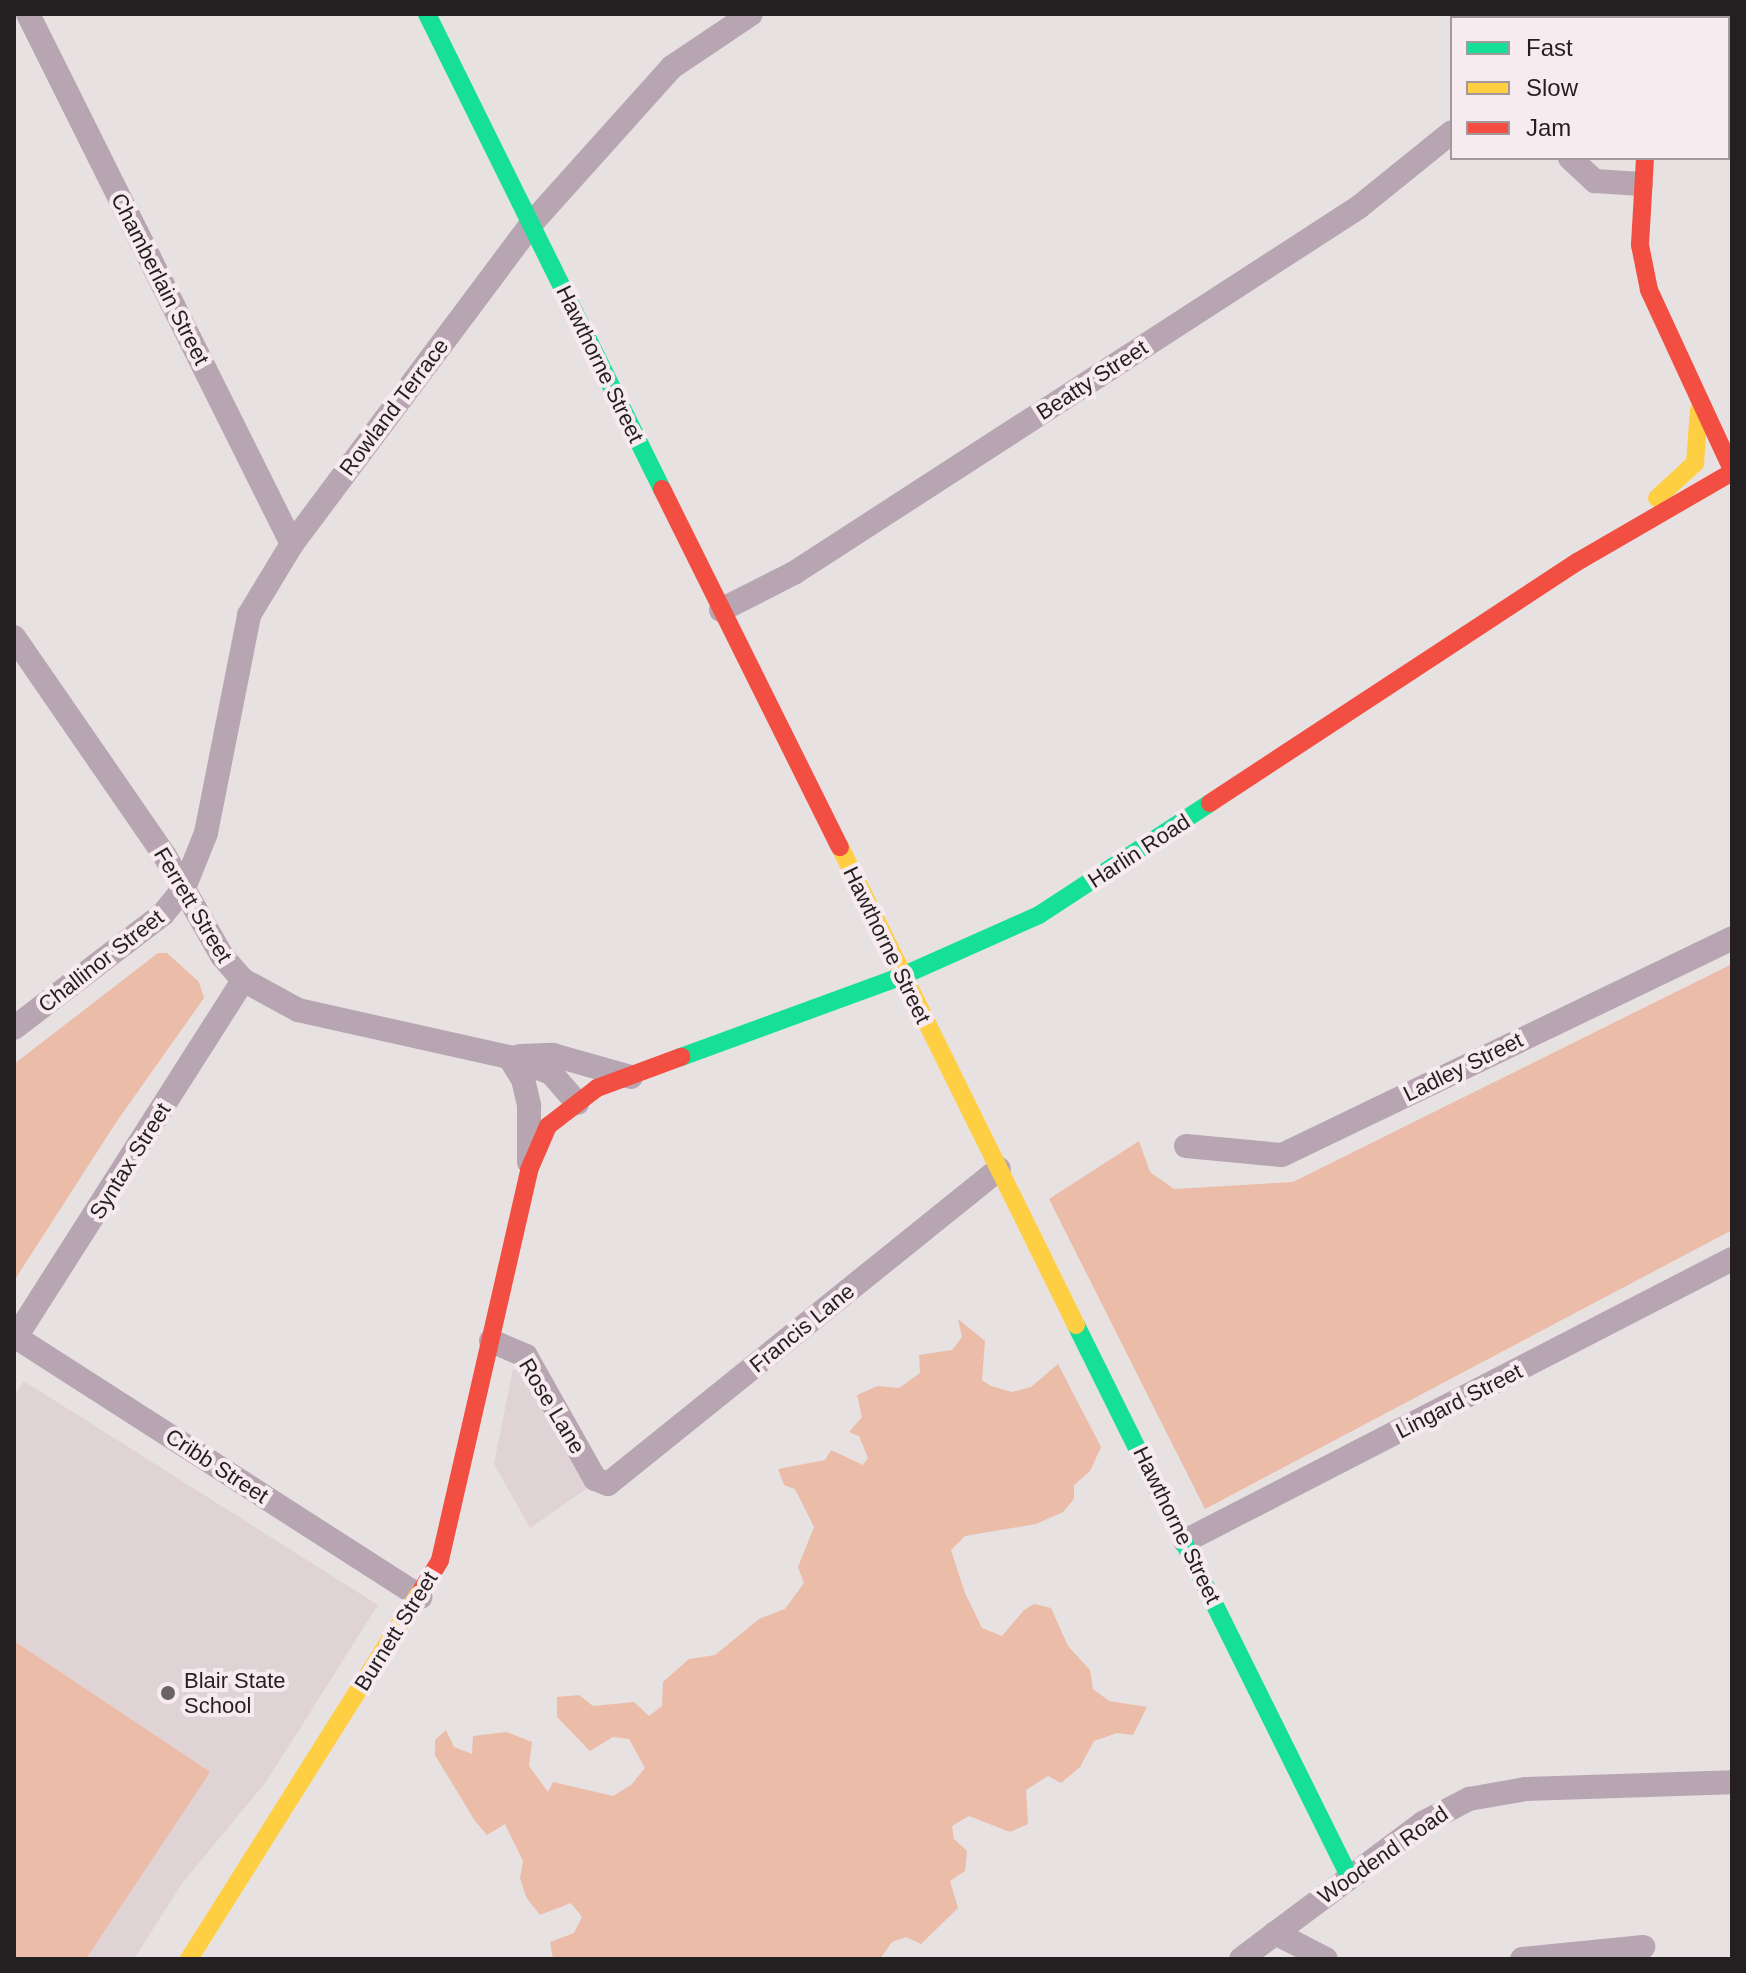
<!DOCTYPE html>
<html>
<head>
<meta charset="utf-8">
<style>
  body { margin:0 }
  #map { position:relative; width:1746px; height:1973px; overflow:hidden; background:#e7e1e2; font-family:Arial,sans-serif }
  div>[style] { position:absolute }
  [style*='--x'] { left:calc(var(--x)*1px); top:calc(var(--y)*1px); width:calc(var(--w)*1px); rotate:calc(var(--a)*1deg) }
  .built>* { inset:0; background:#e0d3d6 }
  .green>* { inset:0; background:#ebbca7 }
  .street>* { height:24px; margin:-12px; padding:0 12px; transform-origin:12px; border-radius:12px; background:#b7a6b2 }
  .fast>* { height:18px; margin:-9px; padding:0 9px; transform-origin:9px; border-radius:9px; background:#16e098 }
  .slow>* { height:18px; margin:-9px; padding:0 9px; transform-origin:9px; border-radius:9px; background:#ffcf43 }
  .jam>* { height:18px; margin:-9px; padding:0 9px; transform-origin:9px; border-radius:9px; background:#f24e42 }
  .dots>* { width:22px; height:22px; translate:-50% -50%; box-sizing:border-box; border:4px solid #f8ebef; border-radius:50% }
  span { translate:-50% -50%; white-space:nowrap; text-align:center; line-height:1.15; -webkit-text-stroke:8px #f8ebef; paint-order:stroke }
  .street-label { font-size:22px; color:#241f20 }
  .poi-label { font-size:22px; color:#241f20 }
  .left { translate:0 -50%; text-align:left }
  .frame { position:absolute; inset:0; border:16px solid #241f20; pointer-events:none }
  .legend { position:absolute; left:1450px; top:16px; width:280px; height:144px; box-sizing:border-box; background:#f8ebef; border:2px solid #a3999c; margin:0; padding:10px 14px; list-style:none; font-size:24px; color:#241f20 }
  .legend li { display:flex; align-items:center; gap:16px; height:40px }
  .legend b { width:40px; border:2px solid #a3999c }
</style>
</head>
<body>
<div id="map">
  <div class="built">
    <i style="clip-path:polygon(513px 1369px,526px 1372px,589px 1487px,530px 1528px,494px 1464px)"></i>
    <i style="clip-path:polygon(24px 1381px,378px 1605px,266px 1782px,183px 1882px,134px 1959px,14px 1959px,14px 1396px)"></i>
  </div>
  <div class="green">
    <i style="clip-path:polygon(158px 953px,167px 953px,199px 982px,204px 998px,117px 1121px,14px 1281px,14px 1064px)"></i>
    <i style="clip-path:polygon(1732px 964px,1732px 1230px,1205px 1509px,1049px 1199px,1139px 1141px,1150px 1172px,1174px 1189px,1293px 1182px)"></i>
    <i style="clip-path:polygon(958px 1319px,985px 1341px,982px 1380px,991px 1386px,1012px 1392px,1031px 1387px,1058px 1364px,1101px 1447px,1090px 1471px,1074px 1485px,1074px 1499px,1063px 1512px,1036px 1524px,965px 1536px,951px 1550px,965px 1593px,982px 1628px,1002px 1636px,1024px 1610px,1034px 1604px,1051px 1608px,1068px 1646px,1090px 1670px,1093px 1689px,1109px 1701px,1147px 1707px,1133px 1735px,1117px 1733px,1094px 1741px,1080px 1767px,1061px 1783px,1048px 1776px,1026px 1790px,1028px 1824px,1010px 1832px,969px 1816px,952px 1826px,954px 1839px,967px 1851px,965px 1871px,950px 1881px,958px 1908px,921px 1944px,906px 1937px,892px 1942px,880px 1959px,553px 1959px,550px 1942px,574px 1933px,582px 1917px,571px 1903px,540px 1915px,526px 1897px,520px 1878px,523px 1861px,505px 1824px,487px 1835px,475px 1821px,435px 1755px,435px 1740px,446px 1730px,454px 1747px,472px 1754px,473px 1736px,507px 1732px,532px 1742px,529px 1766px,548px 1792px,553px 1782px,613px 1796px,631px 1785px,645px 1768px,629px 1739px,613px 1737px,590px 1751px,557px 1717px,557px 1697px,579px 1695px,593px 1706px,634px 1702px,649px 1716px,662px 1706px,663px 1682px,689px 1659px,715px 1655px,759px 1619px,785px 1609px,804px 1583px,798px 1567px,814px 1527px,795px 1489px,784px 1485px,778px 1469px,825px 1460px,831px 1450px,863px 1465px,868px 1458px,859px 1436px,849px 1432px,862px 1417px,857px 1395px,878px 1386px,899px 1388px,920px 1373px,919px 1355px,952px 1350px,962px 1337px)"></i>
    <i style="clip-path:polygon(14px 1641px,210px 1772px,86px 1959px,14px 1959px)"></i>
  </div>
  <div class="street">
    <i style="--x:28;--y:14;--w:592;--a:63.52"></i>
    <i style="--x:1501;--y:14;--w:4;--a:63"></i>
    <i style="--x:1570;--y:158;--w:34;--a:43"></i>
    <i style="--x:1595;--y:181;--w:46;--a:3.7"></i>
    <i style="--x:721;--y:610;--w:82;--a:-26.9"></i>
    <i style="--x:794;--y:573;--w:673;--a:-32.93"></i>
    <i style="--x:1359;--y:207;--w:119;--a:-38.9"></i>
    <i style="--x:14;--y:637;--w:266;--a:55.4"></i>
    <i style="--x:165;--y:856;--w:115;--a:60.3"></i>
    <i style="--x:222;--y:956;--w:32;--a:49"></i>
    <i style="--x:243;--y:980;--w:63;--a:28.6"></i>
    <i style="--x:298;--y:1010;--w:216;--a:12.6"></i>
    <i style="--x:509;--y:1057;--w:45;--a:20.9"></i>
    <i style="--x:551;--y:1073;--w:40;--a:49"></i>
    <i style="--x:14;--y:1028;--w:188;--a:-37.4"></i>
    <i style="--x:163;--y:914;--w:33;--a:-51"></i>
    <i style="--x:184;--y:888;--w:59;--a:-68.2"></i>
    <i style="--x:206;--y:833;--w:222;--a:-78.8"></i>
    <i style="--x:249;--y:615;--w:83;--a:-58.8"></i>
    <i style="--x:292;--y:544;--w:399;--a:-53.2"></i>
    <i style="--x:531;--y:224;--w:211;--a:-48.1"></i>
    <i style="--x:672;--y:67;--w:95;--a:-33.9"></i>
    <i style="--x:520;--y:1056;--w:33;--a:-2"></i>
    <i style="--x:553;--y:1055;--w:81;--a:15.8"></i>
    <i style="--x:509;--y:1057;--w:26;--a:58"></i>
    <i style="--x:523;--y:1079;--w:28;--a:77"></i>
    <i style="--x:529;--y:1106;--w:56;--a:90"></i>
    <i style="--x:1186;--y:1146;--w:96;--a:5.4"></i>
    <i style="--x:1282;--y:1155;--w:500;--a:-25.7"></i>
    <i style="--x:14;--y:1336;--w:483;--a:32.7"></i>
    <i style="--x:14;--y:1340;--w:427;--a:-57.5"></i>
    <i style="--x:491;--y:1341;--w:38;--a:23"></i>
    <i style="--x:526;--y:1356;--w:141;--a:60.7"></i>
    <i style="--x:595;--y:1479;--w:14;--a:21"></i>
    <i style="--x:608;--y:1484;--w:502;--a:-38.86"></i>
    <i style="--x:1185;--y:1541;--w:615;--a:-27.27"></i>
    <i style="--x:1275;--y:1933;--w:57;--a:27"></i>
    <i style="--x:1241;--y:1959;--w:227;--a:-36.8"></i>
    <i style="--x:1423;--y:1823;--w:52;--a:-27.6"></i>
    <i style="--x:1469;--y:1799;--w:58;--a:-10"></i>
    <i style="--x:1526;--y:1789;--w:206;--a:-1.9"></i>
    <i style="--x:1522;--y:1959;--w:122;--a:-5.7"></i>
  </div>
  <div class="fast">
    <i style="--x:427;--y:14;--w:530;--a:63.68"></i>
    <i style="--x:681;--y:1057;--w:235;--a:-20.1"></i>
    <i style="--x:902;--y:976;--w:150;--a:-24"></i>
    <i style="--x:1039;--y:915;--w:204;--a:-33.2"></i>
    <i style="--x:1076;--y:1325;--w:615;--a:63.64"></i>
  </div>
  <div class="slow">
    <i style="--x:1685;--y:18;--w:4;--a:-76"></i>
    <i style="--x:1657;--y:498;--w:52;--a:-42.6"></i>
    <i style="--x:1695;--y:463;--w:53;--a:-85.7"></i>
    <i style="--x:840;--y:847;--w:533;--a:63.72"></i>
    <i style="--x:189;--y:1959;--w:435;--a:-57.8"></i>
  </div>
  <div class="jam">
    <i style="--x:1645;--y:158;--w:87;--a:93.3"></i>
    <i style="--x:1640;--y:245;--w:46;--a:78.7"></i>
    <i style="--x:1649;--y:290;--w:198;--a:65.2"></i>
    <i style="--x:662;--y:489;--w:400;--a:63.6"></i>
    <i style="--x:1210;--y:803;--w:439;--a:-33.3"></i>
    <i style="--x:1577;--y:562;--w:179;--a:-30.1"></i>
    <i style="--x:421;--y:1591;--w:36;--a:-58"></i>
    <i style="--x:440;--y:1560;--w:400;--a:-77.1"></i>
    <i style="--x:529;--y:1170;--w:48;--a:-66.6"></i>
    <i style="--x:548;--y:1126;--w:62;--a:-37.8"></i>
    <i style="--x:597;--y:1088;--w:90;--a:-20.3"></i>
  </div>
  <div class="dots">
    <i style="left:168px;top:1693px;background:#686364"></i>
  </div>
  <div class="street-label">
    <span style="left:160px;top:279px;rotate:63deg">Chamberlain Street</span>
    <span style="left:600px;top:364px;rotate:64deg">Hawthorne Street</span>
    <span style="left:1092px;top:380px;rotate:-33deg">Beatty Street</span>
    <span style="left:394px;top:407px;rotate:-53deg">Rowland Terrace</span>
    <span style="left:1139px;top:851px;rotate:-33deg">Harlin Road</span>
    <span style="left:193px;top:905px;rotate:59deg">Ferrett Street</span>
    <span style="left:887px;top:945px;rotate:64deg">Hawthorne Street</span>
    <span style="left:101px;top:961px;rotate:-38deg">Challinor Street</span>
    <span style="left:1463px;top:1067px;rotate:-26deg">Ladley Street</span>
    <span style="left:130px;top:1161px;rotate:-58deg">Syntax Street</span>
    <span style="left:802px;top:1328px;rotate:-39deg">Francis Lane</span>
    <span style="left:1459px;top:1401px;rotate:-27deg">Lingard Street</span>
    <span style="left:552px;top:1406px;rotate:59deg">Rose Lane</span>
    <span style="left:217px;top:1466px;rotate:33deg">Cribb Street</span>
    <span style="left:1177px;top:1525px;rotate:64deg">Hawthorne Street</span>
    <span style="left:396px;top:1631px;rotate:-58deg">Burnett Street</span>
    <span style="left:1383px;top:1855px;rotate:-35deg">Woodend Road</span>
  </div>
  <div class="poi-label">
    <span class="left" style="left:184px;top:1693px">Blair State<br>School</span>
  </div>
  <div class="frame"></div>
  <ul class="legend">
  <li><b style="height:10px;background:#16e098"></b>Fast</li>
  <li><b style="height:10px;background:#ffcf43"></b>Slow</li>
  <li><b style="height:10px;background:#f24e42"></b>Jam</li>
  </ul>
</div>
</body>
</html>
